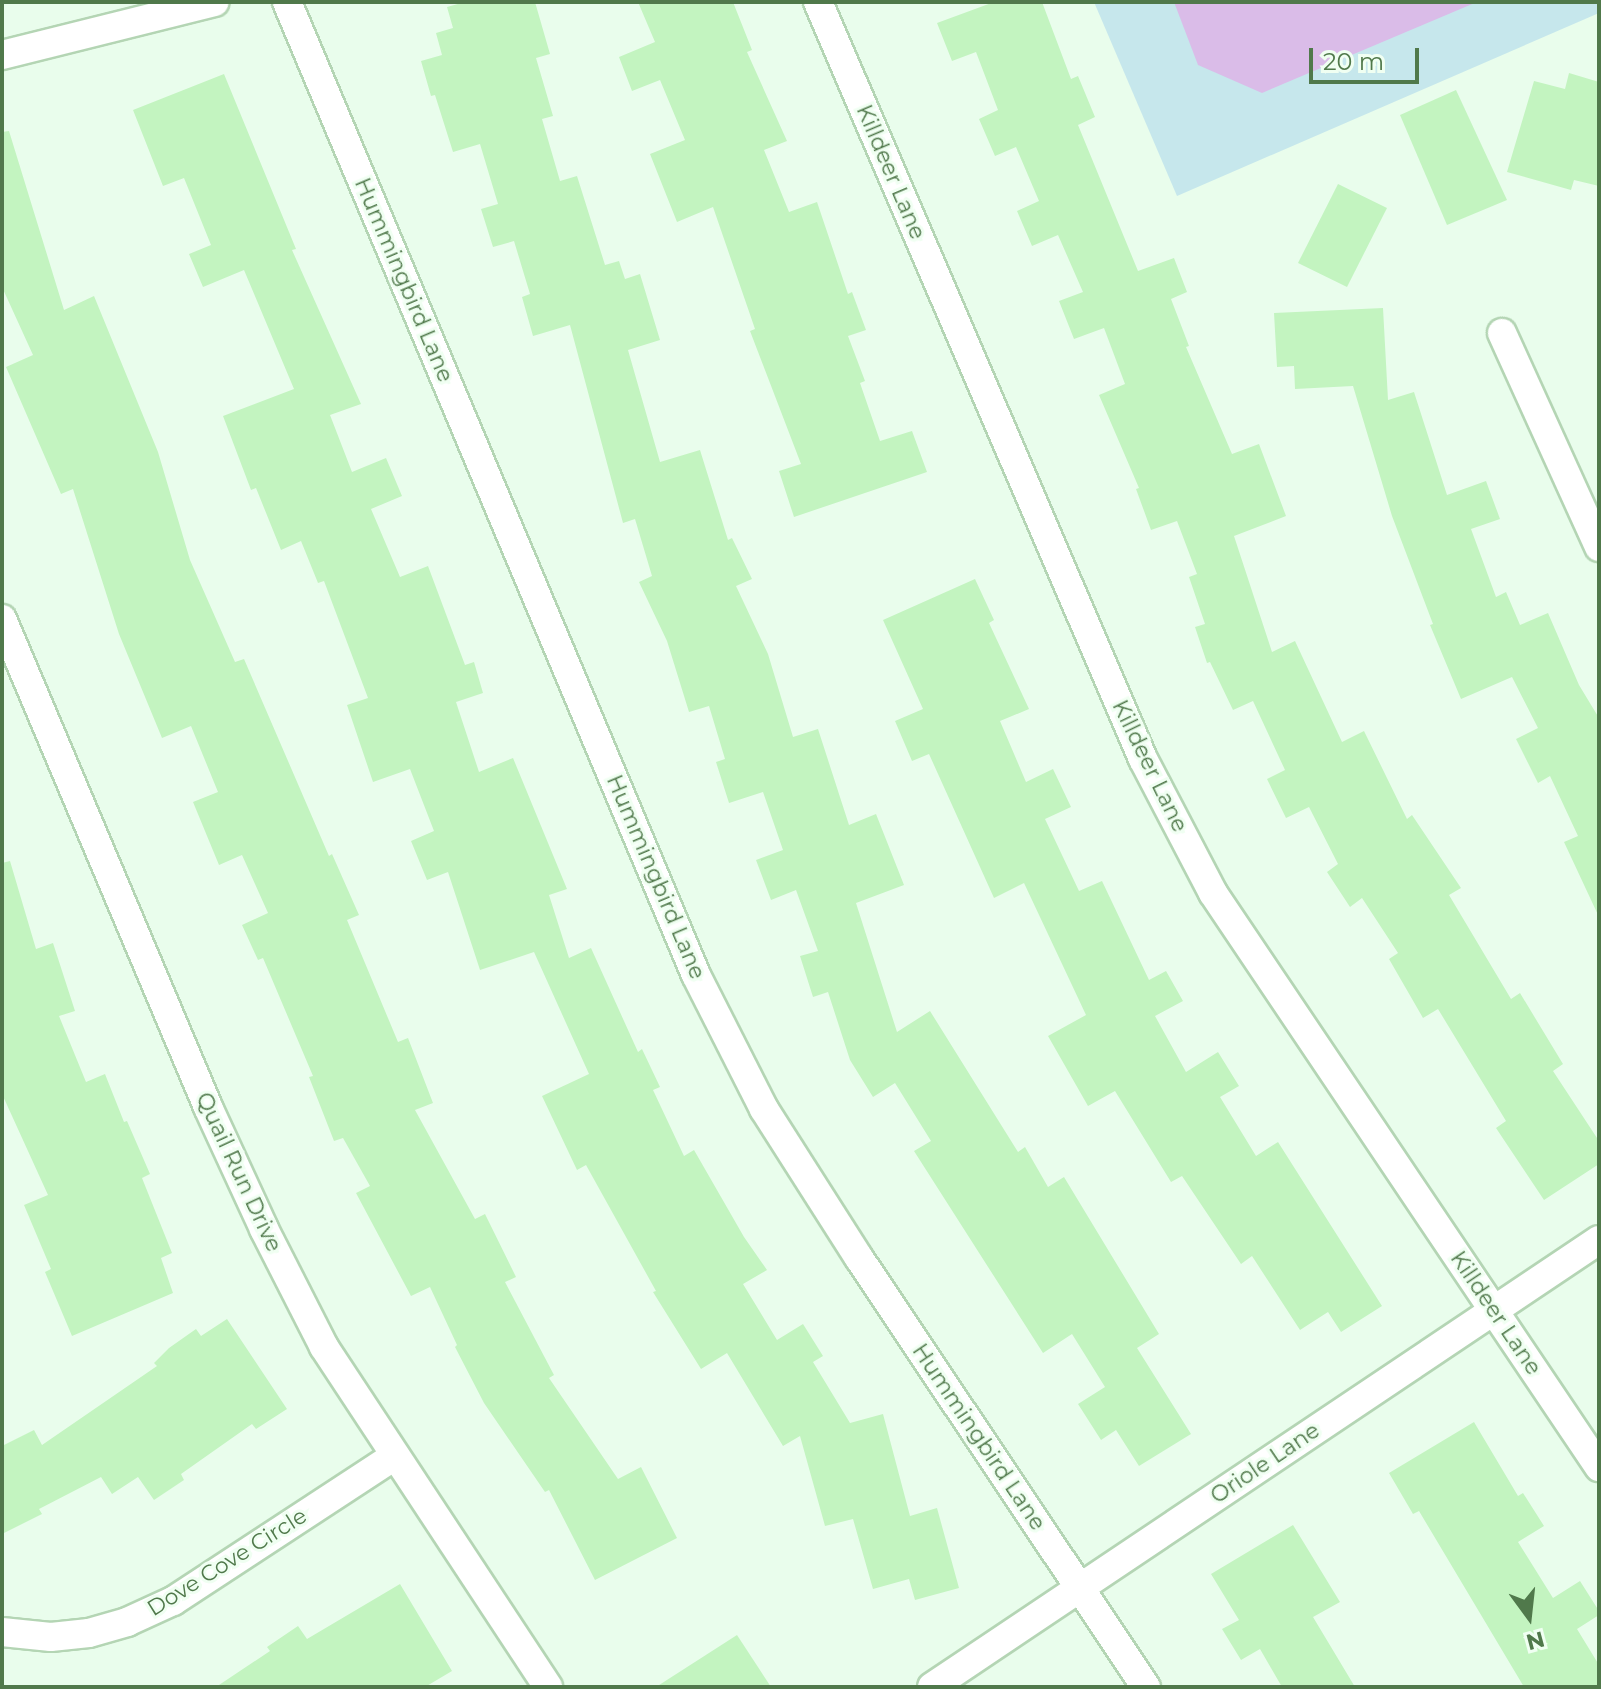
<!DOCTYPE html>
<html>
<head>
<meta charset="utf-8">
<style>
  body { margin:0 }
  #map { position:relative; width:1601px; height:1689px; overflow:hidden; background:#e9fdec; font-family:Montserrat,sans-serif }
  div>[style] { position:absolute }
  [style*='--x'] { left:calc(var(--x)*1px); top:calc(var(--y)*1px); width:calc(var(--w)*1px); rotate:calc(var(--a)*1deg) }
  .green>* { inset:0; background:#c6e7ec }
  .water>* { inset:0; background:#dabce8 }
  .building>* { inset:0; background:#c3f4c0 }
  .roads { filter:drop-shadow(2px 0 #b4d5b4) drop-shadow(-2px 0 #b4d5b4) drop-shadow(0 2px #b4d5b4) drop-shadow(0 -2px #b4d5b4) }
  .street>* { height:28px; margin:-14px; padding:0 14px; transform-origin:14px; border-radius:14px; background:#fff }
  span { translate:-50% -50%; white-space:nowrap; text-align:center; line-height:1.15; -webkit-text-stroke:6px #f0fff2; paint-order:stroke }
  .street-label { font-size:22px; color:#50794b }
  .frame { position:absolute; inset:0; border:4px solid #50794b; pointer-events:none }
  .north { position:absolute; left:1489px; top:1577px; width:80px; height:80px; -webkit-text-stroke:6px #f0fff2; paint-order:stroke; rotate:165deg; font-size:22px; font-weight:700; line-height:32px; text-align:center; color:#50794b }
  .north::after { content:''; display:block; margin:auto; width:28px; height:36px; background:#50794b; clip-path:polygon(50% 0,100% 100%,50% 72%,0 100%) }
  .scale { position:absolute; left:1309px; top:48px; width:110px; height:36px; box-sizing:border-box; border:4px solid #50794b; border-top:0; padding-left:10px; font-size:24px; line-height:28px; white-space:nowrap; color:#50794b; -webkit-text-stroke:6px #f0fff2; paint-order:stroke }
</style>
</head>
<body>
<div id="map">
  <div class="green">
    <i style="clip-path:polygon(1094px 2px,1599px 2px,1599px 13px,1177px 196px)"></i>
  </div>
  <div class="water">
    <i style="clip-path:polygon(1174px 2px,1477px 2px,1262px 93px,1198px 65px)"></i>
  </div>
  <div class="building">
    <i style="clip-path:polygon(465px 2px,535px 2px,550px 54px,536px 58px,553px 116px,542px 119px,560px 181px,577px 176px,605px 265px,619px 261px,625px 279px,640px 274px,660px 340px,628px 350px,660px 462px,700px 450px,728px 540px,732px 538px,752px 579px,736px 586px,768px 654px,793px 737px,818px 729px,849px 825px,876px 814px,904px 885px,856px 903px,897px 1032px,930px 1011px,1018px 1152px,1025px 1147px,1048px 1187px,1064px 1177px,1159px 1334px,1137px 1348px,1191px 1434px,1139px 1466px,1116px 1430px,1101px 1440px,1078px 1404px,1105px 1387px,1072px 1334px,1043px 1353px,914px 1151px,931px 1141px,895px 1083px,873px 1097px,850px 1060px,828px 992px,813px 997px,800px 956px,818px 951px,796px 890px,771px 900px,756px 860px,783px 850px,763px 792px,729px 803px,716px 762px,725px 759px,709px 706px,689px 712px,667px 641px,639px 582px,652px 576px,635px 519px,623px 523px,570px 325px,533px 336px,522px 297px,530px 294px,514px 241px,493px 247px,481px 209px,498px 204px,480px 144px,453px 152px,435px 95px,431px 96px,421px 61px,442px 55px,436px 33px,453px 28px,447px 7px)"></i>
    <i style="clip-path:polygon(638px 2px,733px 2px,752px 50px,747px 52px,787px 141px,764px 150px,789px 212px,817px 202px,848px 294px,852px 292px,866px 330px,848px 336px,865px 381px,860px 383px,880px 441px,912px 431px,927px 472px,794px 517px,779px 471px,801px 464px,750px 331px,755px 329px,713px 207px,677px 222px,650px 154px,685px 140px,660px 80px,632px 91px,619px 57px,655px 42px)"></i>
    <i style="clip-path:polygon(994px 2px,1042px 2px,1071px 79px,1078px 76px,1095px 117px,1078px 125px,1138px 271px,1174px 258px,1187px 292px,1171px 299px,1189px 346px,1186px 347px,1232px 454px,1259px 444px,1286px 516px,1234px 536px,1272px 652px,1295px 641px,1342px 742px,1364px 731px,1407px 819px,1412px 815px,1461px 888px,1449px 895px,1511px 999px,1520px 993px,1563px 1064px,1553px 1071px,1599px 1141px,1599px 1164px,1544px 1200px,1496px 1128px,1506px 1121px,1438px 1009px,1423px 1018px,1389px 959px,1398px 953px,1362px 898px,1350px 907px,1327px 872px,1338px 864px,1309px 807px,1286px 818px,1267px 779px,1285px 770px,1253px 701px,1233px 710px,1210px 662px,1207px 663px,1195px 627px,1205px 624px,1189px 577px,1197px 574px,1177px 521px,1151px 530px,1136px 489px,1139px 488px,1099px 395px,1125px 384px,1104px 328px,1074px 339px,1059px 301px,1083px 292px,1058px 235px,1032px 246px,1017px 211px,1039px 201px,1016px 147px,995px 156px,979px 119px,998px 110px,976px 52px,952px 61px,937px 23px)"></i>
    <i style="clip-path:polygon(1569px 73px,1599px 82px,1599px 186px,1574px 180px,1571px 190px,1507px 172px,1534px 81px,1565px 89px)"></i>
    <i style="clip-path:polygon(224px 74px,296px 249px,292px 250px,361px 404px,330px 415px,352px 472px,386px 458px,402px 496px,371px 509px,400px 577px,428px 566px,465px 665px,474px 662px,483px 693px,456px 702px,479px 772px,513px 758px,567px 889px,549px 895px,569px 958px,591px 948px,638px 1052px,642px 1049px,660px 1087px,653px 1090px,684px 1156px,694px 1150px,744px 1237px,767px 1270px,743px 1284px,777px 1340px,803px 1324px,823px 1356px,813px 1362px,850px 1423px,883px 1414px,910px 1516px,937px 1508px,959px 1588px,915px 1600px,909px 1579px,873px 1589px,853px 1519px,825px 1526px,800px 1436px,783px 1446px,727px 1353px,701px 1369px,653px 1292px,656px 1291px,586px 1165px,577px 1170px,542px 1096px,589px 1074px,534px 952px,480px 970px,448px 872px,427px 880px,411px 841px,434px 831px,410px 769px,373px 782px,347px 705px,368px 698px,324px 581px,318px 583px,301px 541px,281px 550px,256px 488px,251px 490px,223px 416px,294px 389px,244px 270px,203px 287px,189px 254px,211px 245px,184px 178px,163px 186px,133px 110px)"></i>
    <i style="clip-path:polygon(1456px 90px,1507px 200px,1447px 225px,1400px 115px)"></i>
    <i style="clip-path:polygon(9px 131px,64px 310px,94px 296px,158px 452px,190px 560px,235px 662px,244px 659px,329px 856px,332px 854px,359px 915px,347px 920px,398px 1042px,408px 1038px,433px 1103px,415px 1110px,475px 1219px,485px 1214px,516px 1277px,505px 1282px,554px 1375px,549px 1378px,618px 1479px,641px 1467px,677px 1538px,595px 1580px,549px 1490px,545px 1492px,484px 1403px,455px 1347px,457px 1345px,430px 1287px,411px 1296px,356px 1193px,370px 1186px,343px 1138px,334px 1141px,309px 1077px,313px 1076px,263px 958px,258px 960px,242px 925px,268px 913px,242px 855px,219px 865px,193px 802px,218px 792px,191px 726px,162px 738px,119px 634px,73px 489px,61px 494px,6px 367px,33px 355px,2px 287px,2px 132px)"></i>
    <i style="clip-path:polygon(1338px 184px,1387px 208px,1347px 287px,1298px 263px)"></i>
    <i style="clip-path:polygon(1383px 308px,1388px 400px,1414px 392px,1447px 495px,1486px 481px,1500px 519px,1471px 529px,1496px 597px,1506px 592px,1520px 625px,1548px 613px,1579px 685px,1599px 718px,1599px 917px,1564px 842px,1578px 836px,1550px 776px,1538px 783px,1516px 739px,1538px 728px,1512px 677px,1461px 699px,1430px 625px,1433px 624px,1392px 516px,1353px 386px,1295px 389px,1294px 366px,1277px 367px,1274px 313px)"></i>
    <i style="clip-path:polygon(975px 579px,994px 620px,989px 623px,1029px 709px,1000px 721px,1026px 782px,1053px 769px,1071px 807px,1045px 819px,1079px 891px,1102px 881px,1149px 980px,1166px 971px,1183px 1001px,1155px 1016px,1186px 1072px,1218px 1052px,1239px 1086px,1220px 1097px,1256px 1156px,1278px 1142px,1382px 1306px,1341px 1332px,1328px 1312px,1300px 1330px,1252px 1256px,1241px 1264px,1182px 1176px,1171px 1182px,1115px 1091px,1088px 1106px,1048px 1036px,1086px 1015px,1024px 883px,994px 898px,929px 754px,912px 761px,895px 721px,923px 709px,883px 620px)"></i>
    <i style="clip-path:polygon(10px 861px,36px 949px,53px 943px,75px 1011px,59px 1016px,86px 1082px,105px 1074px,124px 1122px,127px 1121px,150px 1174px,142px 1178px,172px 1253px,161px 1258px,173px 1293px,72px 1336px,45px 1272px,51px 1269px,24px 1205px,48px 1195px,2px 1094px,2px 863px)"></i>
    <i style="clip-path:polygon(227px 1319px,287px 1409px,256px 1429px,252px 1424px,181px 1474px,184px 1480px,154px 1500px,138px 1477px,112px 1494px,101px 1477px,39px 1509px,42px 1514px,2px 1534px,2px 1446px,34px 1430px,42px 1445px,157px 1366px,154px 1363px,169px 1348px,196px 1329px,201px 1336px)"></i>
    <i style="clip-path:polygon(1474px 1422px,1518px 1496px,1523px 1493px,1544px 1526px,1518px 1542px,1553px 1598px,1580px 1581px,1599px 1611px,1599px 1615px,1577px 1629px,1599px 1665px,1599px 1687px,1524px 1687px,1419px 1511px,1413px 1514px,1389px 1473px)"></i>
    <i style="clip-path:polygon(1293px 1525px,1340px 1602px,1313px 1617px,1355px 1687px,1282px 1687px,1260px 1649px,1241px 1660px,1222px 1629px,1239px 1620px,1211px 1574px)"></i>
    <i style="clip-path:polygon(400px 1584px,452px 1671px,425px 1687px,216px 1687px,270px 1651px,267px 1647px,298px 1626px,307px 1639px)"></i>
    <i style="clip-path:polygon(737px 1635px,771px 1687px,656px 1687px)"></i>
  </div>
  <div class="roads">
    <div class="street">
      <i style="--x:287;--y:2;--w:1055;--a:67.2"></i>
      <i style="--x:696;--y:975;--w:150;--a:63.1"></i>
      <i style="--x:764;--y:1109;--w:177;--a:57.5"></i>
      <i style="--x:859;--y:1258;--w:516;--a:56.22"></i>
      <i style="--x:818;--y:2;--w:824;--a:66.76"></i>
      <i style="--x:1143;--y:759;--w:151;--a:62.4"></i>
      <i style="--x:1213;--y:893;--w:692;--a:56.08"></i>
      <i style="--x:2;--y:55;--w:219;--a:-14"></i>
      <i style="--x:1502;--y:333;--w:235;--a:65.6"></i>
      <i style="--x:2;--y:619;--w:530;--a:67.11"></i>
      <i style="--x:208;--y:1107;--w:134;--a:65.3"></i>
      <i style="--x:264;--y:1229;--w:132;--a:63"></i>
      <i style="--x:324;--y:1347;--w:407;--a:56.6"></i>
      <i style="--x:2;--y:1632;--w:49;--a:5.8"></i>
      <i style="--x:51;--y:1637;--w:38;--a:-6"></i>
      <i style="--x:89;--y:1633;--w:40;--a:-16"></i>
      <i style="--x:127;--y:1622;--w:51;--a:-24.5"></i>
      <i style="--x:173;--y:1601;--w:263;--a:-33.2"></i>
      <i style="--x:932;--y:1687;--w:803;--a:-33.83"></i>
    </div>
  </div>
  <div class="street-label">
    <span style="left:891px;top:172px;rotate:67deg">Killdeer Lane</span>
    <span style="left:404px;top:280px;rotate:67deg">Hummingbird Lane</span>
    <span style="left:1150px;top:766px;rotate:64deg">Killdeer Lane</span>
    <span style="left:656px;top:877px;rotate:67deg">Hummingbird Lane</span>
    <span style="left:239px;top:1172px;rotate:65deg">Quail Run Drive</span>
    <span style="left:1496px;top:1313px;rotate:56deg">Killdeer Lane</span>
    <span style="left:979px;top:1437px;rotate:56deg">Hummingbird Lane</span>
    <span style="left:1265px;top:1463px;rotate:-34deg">Oriole Lane</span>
    <span style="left:227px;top:1562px;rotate:-32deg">Dove Cove Circle</span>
  </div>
  <div class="frame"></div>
  <div class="north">N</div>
  <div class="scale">20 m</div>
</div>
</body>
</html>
